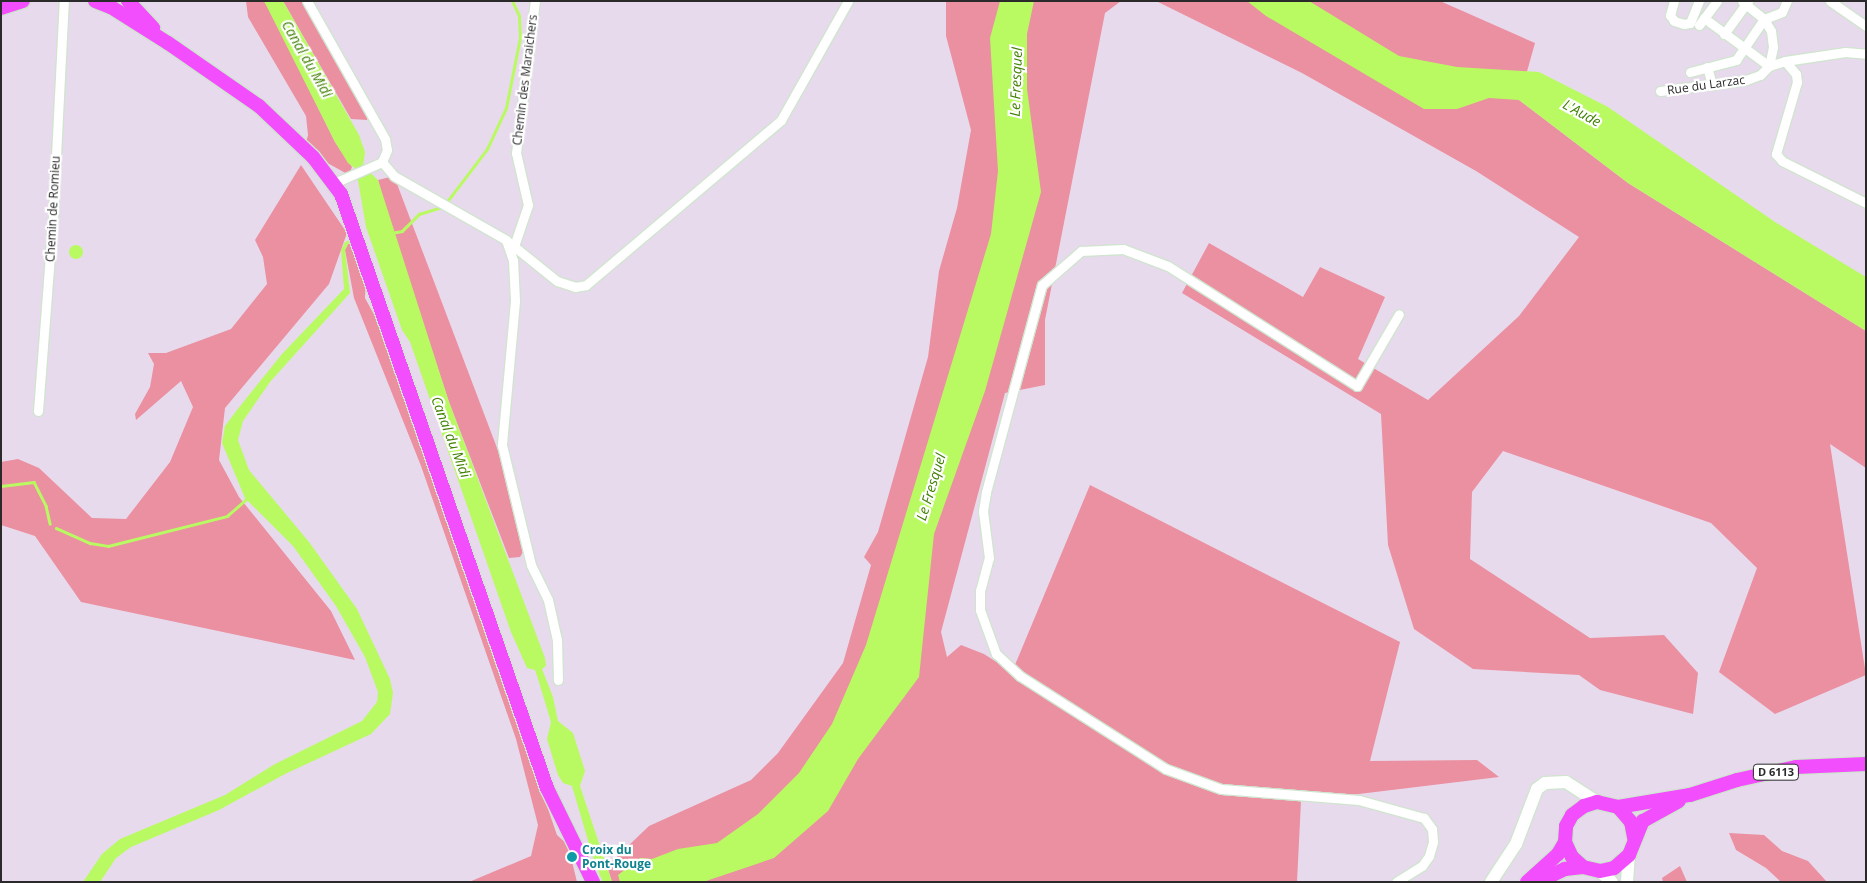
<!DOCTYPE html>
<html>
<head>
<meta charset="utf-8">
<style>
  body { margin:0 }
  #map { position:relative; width:1867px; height:883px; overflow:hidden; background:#e8daed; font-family:"Open Sans",sans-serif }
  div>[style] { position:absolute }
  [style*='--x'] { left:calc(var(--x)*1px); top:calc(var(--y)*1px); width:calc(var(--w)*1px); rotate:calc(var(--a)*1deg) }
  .green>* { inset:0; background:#ea90a0 }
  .water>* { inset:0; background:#b9fa62 }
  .round { border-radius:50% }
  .stream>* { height:2.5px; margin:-1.25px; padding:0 1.25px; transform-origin:1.25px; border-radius:1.25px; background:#b9fa62 }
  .roads { filter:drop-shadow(1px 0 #d0e4cf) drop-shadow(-1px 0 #d0e4cf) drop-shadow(0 1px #d0e4cf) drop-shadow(0 -1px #d0e4cf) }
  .street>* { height:9px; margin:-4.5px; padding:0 4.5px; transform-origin:4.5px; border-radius:4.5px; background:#fff }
  .secondary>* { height:12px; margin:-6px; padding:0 6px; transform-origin:6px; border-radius:6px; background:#fff }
  .primary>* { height:14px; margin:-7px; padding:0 7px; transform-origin:7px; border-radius:7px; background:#f24efe }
  .dots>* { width:14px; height:14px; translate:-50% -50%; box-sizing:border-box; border:2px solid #fff; border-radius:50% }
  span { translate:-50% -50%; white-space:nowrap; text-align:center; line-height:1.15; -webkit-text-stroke:4.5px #fff; paint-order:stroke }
  .shield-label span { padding:1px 4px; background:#fff; border:1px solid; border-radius:4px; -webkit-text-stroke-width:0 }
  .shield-label { font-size:11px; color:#2a2a2a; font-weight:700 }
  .street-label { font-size:12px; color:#2a2a2a }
  .culture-label { font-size:12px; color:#0d838f; font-weight:700 }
  .left { translate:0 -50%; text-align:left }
  .water-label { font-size:14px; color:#428204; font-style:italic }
  .frame { position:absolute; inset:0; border:2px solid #2a2a2a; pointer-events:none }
</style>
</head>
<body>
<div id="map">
  <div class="green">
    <i style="clip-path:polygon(246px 1px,264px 1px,274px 18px,335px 142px,352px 167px,349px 175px,304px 150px,308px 135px,306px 116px,248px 17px)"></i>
    <i style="clip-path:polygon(283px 1px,307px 1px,368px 110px,367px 120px,351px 119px)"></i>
    <i style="clip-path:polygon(946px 1px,1121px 1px,1105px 13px,1045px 320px,1045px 385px,1005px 393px,941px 632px,947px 657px,961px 645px,984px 654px,1012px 672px,1090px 485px,1400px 642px,1370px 761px,1477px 760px,1499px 777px,1301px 801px,1297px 882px,612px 882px,607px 866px,649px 826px,751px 780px,778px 753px,843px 663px,871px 565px,864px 557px,878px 532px,928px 357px,939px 271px,957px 208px,971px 130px,946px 36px)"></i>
    <i style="clip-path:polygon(1156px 1px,1440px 1px,1535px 43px,1519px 100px,1628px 183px,1866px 331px,1866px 468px,1830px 444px,1866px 675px,1775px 714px,1719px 672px,1757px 568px,1711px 523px,1503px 451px,1472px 492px,1470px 559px,1590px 638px,1664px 635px,1698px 673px,1693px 714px,1600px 690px,1579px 675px,1473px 669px,1414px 629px,1388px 545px,1381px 414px,1182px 293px,1209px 243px,1303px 297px,1320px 267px,1385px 297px,1358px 359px,1428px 400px,1519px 316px,1579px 237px,1476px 171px,1302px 73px)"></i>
    <i style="clip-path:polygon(301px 165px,347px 233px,329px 284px,225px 408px,219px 460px,239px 497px,331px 611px,355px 660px,81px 602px,35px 536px,1px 525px,1px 462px,18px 459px,39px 468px,92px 518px,126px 519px,170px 462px,193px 407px,181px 381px,136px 420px,135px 414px,150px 387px,154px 364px,148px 353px,166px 353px,231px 329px,267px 284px,263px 257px,255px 240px)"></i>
    <i style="clip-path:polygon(394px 176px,508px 477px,526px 547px,520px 557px,509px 558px,449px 402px,395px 240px,378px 180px)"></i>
    <i style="clip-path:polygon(354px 243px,366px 277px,365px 298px,383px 331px,557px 835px,568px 845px,577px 882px,469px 882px,531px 856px,538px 825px,516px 739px,421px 466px,354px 298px,345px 250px,348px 244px)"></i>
    <i style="clip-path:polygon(1729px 833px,1764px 835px,1782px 851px,1808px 861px,1827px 882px,1781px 882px,1766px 868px,1736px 850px)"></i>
    <i style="clip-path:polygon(1680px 866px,1687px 882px,1663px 882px,1662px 878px)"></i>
  </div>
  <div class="water">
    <i style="clip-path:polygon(264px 1px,283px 1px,359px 135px,365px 152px,363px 166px,378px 180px,449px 402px,545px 658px,546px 666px,542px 669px,553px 697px,558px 721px,573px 733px,585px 771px,580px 786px,612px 882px,603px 882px,594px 861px,572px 786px,563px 783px,558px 775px,547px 739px,551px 722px,538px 679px,535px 670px,527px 668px,511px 632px,410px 342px,402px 330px,366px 227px,356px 169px,348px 163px,335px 142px)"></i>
    <i style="clip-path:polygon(1000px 1px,1034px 1px,1027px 34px,1027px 89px,1041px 192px,985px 391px,934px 534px,919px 677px,858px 759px,828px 811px,774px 858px,703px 882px,620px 882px,618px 875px,640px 858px,652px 859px,678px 849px,717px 843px,758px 814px,799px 773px,832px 724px,866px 645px,991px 234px,998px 171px,990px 38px)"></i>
    <i style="clip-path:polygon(1247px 1px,1309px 1px,1399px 56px,1457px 67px,1539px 72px,1608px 107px,1775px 222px,1866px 277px,1866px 331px,1628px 183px,1519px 100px,1489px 98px,1457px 109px,1424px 109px,1266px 16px)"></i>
    <i style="clip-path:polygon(352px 239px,354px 243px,348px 244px,345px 250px,350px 293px,270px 382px,243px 421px,238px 440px,249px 470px,309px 542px,357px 609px,390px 679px,393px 693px,390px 714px,371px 734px,285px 774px,219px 810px,131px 847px,116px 858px,100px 882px,83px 882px,102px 854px,120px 839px,225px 795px,275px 764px,362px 721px,377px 702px,378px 692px,365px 657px,336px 606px,293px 546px,245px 498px,222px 443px,225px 426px,237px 410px,282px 354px,344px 289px,341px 250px,345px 242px)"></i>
    <i class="round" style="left:69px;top:245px;width:14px;height:14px"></i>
  </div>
  <div class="stream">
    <i style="--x:446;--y:203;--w:68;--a:-52.8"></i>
    <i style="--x:487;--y:149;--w:45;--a:-65.1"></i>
    <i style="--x:506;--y:108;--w:72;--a:-78.8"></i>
    <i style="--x:520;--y:37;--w:21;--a:-93"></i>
    <i style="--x:519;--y:16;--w:17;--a:-115"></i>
    <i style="--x:391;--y:233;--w:11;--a:-10"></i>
    <i style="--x:402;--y:231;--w:24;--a:-45"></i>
    <i style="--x:419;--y:214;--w:24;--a:-17"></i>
    <i style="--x:1;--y:486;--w:33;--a:-7"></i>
    <i style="--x:34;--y:482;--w:27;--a:63"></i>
    <i style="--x:46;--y:506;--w:18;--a:77"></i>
    <i style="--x:56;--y:528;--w:37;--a:24"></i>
    <i style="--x:90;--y:543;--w:18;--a:9"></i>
    <i style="--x:108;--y:546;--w:123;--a:-14.1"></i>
    <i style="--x:227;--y:516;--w:28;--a:-41"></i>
  </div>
  <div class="roads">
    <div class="street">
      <i style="--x:307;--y:1;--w:159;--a:60.5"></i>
      <i style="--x:385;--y:139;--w:11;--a:80"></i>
      <i style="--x:387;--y:150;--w:13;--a:113"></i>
      <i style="--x:382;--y:162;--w:52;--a:156.4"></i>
      <i style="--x:1674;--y:1;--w:15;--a:106"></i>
      <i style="--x:1670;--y:15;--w:7;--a:56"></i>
      <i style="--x:1674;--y:21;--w:10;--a:17"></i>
      <i style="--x:1684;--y:24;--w:6;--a:-9"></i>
      <i style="--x:1690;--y:23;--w:24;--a:-68"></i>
      <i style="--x:1830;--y:1;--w:44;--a:34.8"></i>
      <i style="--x:1704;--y:18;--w:81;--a:36.4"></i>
      <i style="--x:1769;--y:66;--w:19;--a:-78"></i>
      <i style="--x:1773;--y:47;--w:16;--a:-97"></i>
      <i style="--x:1771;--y:31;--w:14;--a:-120"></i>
      <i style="--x:1764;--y:19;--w:28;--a:-141"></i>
      <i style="--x:1699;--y:25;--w:30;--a:-53"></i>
      <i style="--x:1724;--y:34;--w:41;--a:-54"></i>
      <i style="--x:1785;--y:61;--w:17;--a:50"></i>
      <i style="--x:1796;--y:74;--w:8;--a:83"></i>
      <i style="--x:1797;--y:82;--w:75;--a:106.3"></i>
      <i style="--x:1776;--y:154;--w:9;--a:49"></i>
      <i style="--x:1782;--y:161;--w:94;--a:26.6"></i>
      <i style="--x:1707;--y:67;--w:19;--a:74"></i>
      <i style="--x:1690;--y:72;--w:48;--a:-14.6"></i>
      <i style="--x:1736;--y:60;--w:50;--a:-55.7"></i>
      <i style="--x:1764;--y:19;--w:19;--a:-21"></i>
      <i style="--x:1782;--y:12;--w:12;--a:-66"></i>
      <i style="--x:1660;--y:91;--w:87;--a:-7.3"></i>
      <i style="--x:1746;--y:80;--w:15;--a:-20"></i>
      <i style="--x:1760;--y:75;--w:13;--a:-45"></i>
      <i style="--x:1769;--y:66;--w:17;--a:-17"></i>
      <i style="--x:1785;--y:61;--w:61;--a:-8.5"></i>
      <i style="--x:1845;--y:52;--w:21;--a:5"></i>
      <i style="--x:382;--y:162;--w:18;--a:49"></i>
      <i style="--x:394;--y:176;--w:129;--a:29.7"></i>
      <i style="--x:506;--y:240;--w:21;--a:71"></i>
      <i style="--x:513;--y:260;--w:41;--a:87.2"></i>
      <i style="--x:515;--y:301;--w:145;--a:95.2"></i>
      <i style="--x:502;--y:445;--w:123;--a:76.4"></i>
      <i style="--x:531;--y:565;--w:39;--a:64"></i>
      <i style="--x:548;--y:600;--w:41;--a:77.3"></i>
      <i style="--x:557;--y:640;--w:40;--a:88.6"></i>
      <i style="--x:506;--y:240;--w:65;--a:38.8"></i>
      <i style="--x:557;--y:281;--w:19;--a:18"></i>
      <i style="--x:575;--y:287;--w:11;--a:-10"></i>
      <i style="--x:586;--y:285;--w:255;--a:-40.2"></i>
      <i style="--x:781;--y:120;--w:137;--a:-60.6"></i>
      <i style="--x:514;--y:246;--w:43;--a:-71.1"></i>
      <i style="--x:528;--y:205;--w:53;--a:-103"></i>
      <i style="--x:516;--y:153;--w:153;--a:-82.9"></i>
      <i style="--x:38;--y:411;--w:197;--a:-85.6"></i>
      <i style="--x:53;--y:215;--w:214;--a:-87.1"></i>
      <i style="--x:1396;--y:882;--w:31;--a:-32"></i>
      <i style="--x:1422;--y:866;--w:12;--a:-55"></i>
      <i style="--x:1429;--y:856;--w:15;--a:-74"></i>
      <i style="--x:1433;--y:842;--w:13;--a:-94"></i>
      <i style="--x:1432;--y:829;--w:14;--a:-126"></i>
      <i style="--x:1424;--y:818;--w:67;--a:-164.5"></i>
      <i style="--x:1359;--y:800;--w:138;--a:-175.4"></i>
      <i style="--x:1221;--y:789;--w:59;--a:-160"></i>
      <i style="--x:1166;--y:769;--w:173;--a:-147.5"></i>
      <i style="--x:1020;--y:676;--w:33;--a:-137"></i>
      <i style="--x:996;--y:654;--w:47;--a:-110"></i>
      <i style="--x:980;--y:610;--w:19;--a:-90"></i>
      <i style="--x:980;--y:591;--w:34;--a:-75"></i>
      <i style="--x:989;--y:558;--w:47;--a:-97.3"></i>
      <i style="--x:983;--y:511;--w:19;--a:-81"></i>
      <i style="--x:986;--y:492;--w:214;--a:-74.9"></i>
      <i style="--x:1042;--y:285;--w:52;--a:-41.1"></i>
      <i style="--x:1081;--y:251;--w:42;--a:-2.7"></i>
      <i style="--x:1123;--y:249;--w:48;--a:20.7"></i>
      <i style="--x:1168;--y:266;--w:224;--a:32.4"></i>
      <i style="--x:1357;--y:386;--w:83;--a:-59.7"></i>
    </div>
    <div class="secondary">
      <i style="--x:1600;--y:871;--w:16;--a:43"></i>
      <i style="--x:1491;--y:882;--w:45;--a:-56.7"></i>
      <i style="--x:1516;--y:844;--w:59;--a:-69.1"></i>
      <i style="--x:1537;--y:789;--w:10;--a:-37"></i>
      <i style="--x:1545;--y:783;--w:21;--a:-3"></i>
      <i style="--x:1566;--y:782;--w:37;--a:33"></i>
      <i style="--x:1627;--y:882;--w:27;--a:-86"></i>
    </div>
    <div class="primary">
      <i style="--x:95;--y:1;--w:17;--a:21"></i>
      <i style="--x:111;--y:7;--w:67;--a:32.3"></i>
      <i style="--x:168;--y:43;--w:111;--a:34.7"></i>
      <i style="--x:259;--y:106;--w:74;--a:43.4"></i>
      <i style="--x:313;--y:157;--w:46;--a:52.9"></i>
      <i style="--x:341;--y:194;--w:629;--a:70.87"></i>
      <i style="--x:547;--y:788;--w:105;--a:63.9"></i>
      <i style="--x:128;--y:1;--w:37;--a:47"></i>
      <i style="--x:1;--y:8;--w:23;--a:-18"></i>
      <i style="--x:1618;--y:807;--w:73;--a:-9.5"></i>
      <i style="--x:1690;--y:795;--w:49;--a:-17.7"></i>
      <i style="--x:1737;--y:780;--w:60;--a:-12.4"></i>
      <i style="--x:1796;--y:767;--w:70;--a:-2.5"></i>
      <i style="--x:1565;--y:842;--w:17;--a:65"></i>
      <i style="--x:1572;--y:857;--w:15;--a:42"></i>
      <i style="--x:1583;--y:867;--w:17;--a:13"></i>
      <i style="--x:1600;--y:871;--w:14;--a:-12"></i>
      <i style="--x:1614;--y:868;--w:20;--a:-41"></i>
      <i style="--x:1629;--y:855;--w:37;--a:-68"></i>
      <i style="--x:1643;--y:821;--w:41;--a:-29.1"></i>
      <i style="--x:1527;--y:882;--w:42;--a:-42.1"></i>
      <i style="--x:1558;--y:854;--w:14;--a:-60"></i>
      <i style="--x:1565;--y:842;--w:16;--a:-86"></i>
      <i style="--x:1566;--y:826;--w:13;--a:-61"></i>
      <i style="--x:1572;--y:815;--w:15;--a:-37"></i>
      <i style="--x:1584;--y:806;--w:14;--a:-17"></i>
      <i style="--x:1597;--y:802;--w:22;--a:13"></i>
      <i style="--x:1618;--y:807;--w:20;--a:49"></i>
      <i style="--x:1631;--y:822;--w:16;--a:79"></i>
      <i style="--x:1538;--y:882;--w:30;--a:-26"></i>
      <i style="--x:1565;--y:869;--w:18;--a:-6"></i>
    </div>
  </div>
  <div class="dots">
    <i style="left:572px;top:857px;background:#0f9aa8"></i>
  </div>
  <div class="shield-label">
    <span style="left:1776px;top:772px">D 6113</span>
  </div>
  <div class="street-label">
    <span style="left:525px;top:80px;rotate:-83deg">Chemin des Maraichers</span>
    <span style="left:1706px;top:85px;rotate:-8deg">Rue du Larzac</span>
    <span style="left:53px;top:209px;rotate:-87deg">Chemin de Romieu</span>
  </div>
  <div class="culture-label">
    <span class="left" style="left:582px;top:857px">Croix du<br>Pont-Rouge</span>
  </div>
  <div class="water-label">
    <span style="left:307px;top:59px;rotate:60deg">Canal du Midi</span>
    <span style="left:1016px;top:82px;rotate:-88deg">Le Fresquel</span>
    <span style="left:1582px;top:113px;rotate:29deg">L'Aude</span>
    <span style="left:451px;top:437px;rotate:69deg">Canal du Midi</span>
    <span style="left:931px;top:487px;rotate:-73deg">Le Fresquel</span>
  </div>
  <div class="frame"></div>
</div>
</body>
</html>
